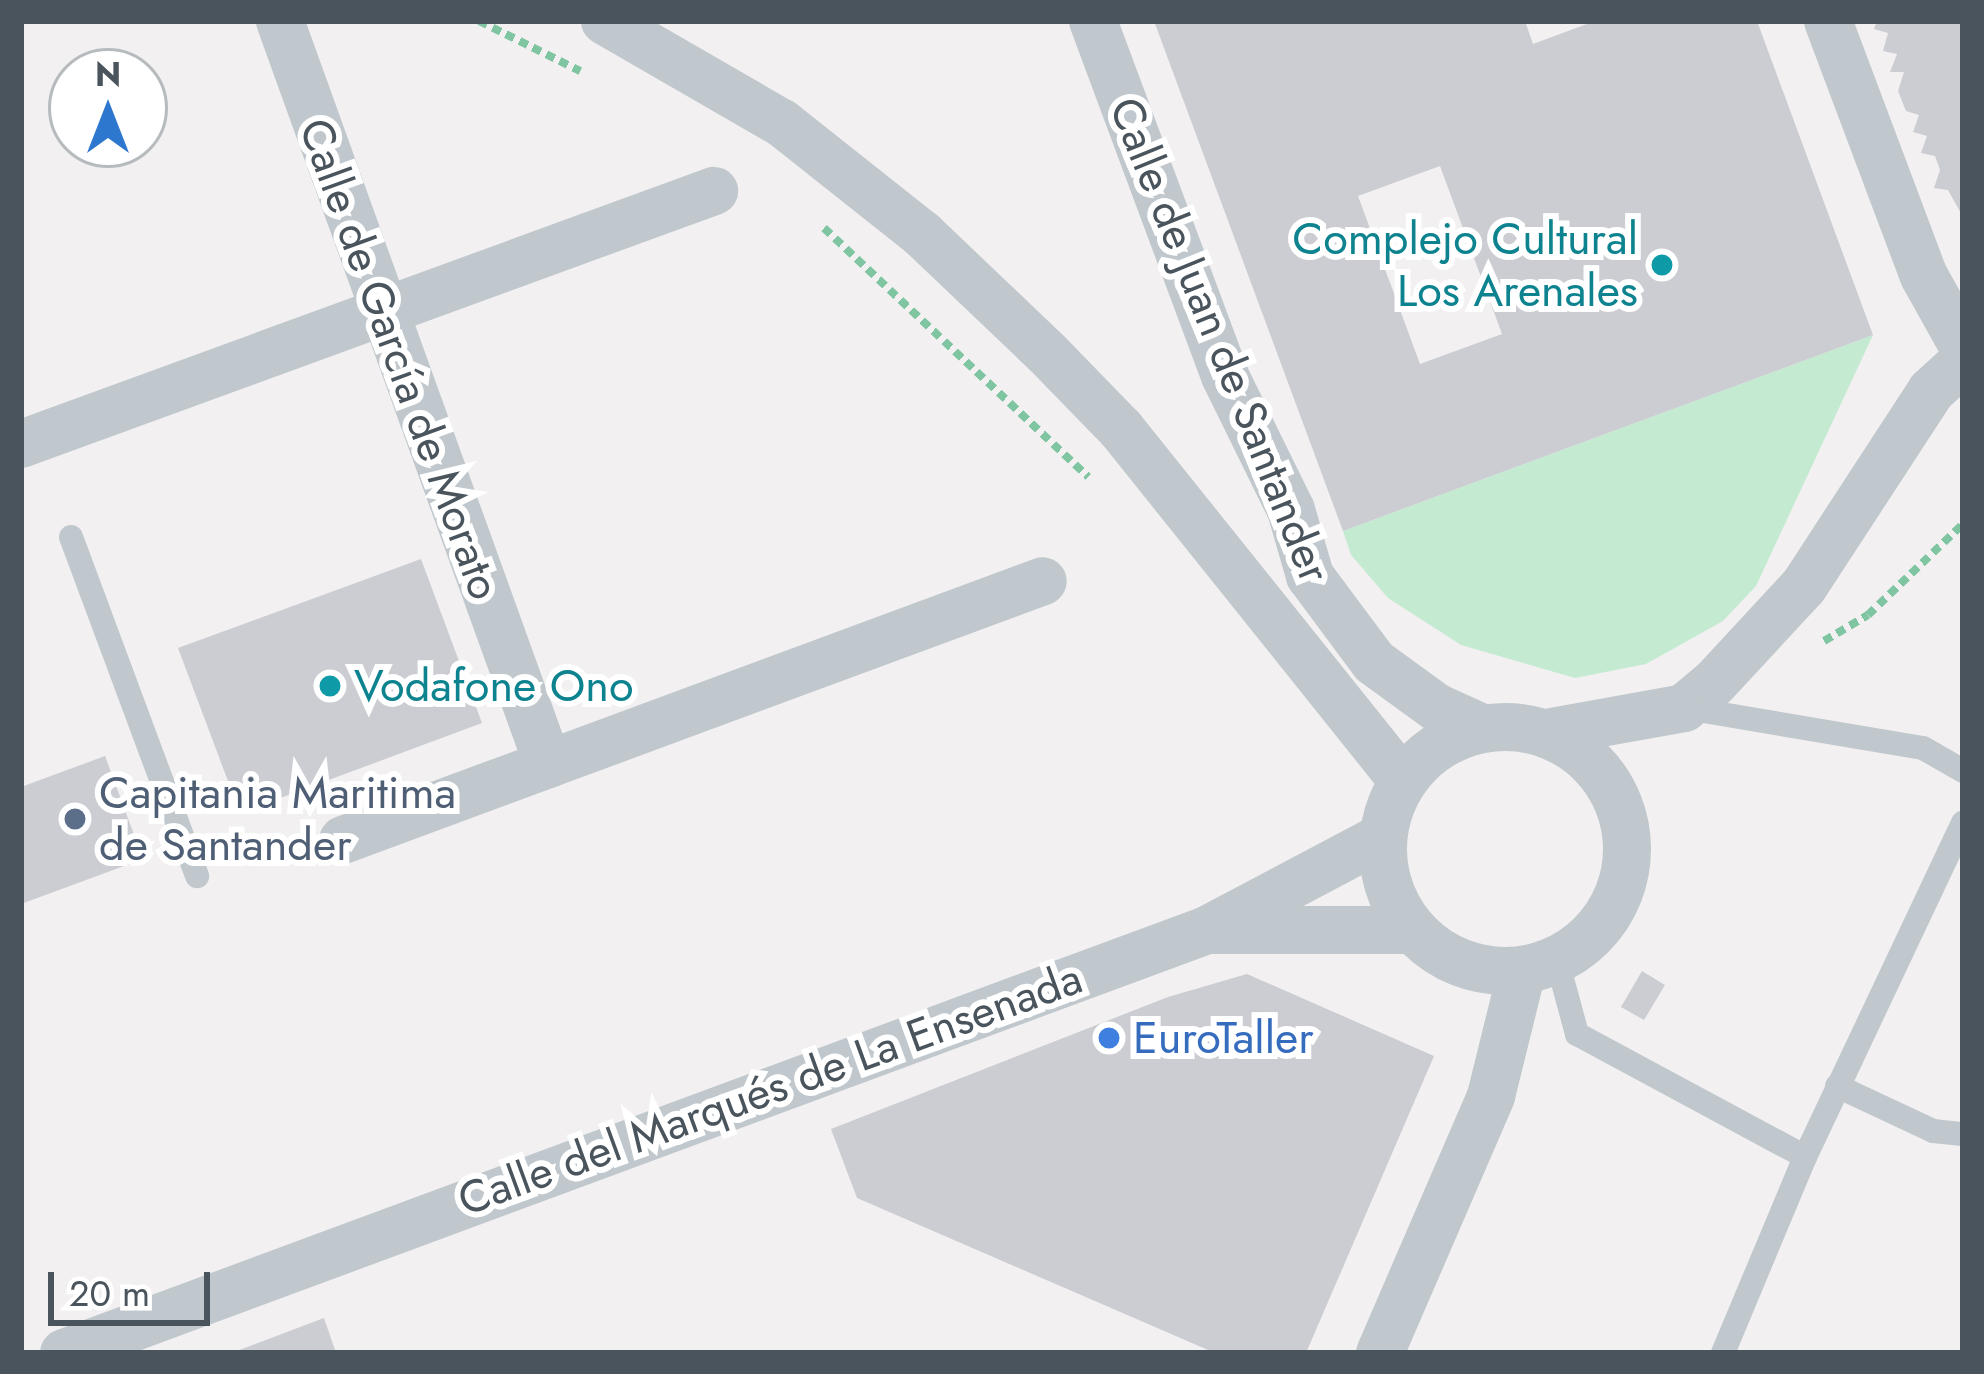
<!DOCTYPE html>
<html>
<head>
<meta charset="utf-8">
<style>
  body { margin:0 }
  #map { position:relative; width:1984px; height:1374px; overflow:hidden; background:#f2f0f0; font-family:Jost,sans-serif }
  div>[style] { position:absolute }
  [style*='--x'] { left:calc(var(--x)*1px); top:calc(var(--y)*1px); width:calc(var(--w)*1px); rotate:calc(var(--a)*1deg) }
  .green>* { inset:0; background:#c4ebd2 }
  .building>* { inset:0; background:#cbcdd2 }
  .path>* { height:8px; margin-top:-4px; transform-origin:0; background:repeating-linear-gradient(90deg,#80c5a2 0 9px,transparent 0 15px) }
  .service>* { height:24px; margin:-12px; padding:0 12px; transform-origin:12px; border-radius:12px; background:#c0c8cd }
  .minor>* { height:48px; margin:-24px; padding:0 24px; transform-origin:24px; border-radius:24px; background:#c0c8cd }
  .minor>.ring { margin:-24px; padding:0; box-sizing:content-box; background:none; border:48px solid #c0c8cd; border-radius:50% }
  .dots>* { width:33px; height:33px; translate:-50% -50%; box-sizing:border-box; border:6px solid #fff; border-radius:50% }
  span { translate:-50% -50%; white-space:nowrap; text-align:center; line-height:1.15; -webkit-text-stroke:12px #fff; paint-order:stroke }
  .culture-label { font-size:45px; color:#0d838f }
  .right { translate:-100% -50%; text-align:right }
  .left { translate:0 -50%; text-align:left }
  .street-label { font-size:45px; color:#4a545c }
  .service-label { font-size:45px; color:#4e5e75 }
  .shop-label { font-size:45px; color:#366cbe }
  .frame { position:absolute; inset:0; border:24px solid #4a545c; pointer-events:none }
  .north { position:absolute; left:48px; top:48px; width:120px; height:120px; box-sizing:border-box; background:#fff; border:3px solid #b7bbbe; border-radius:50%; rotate:0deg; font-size:33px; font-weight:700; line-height:48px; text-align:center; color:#4a545c }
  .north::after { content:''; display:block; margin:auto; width:42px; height:54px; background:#2e77cf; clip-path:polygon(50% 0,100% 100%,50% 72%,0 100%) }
  .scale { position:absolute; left:48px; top:1272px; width:162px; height:54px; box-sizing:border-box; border:6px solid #4a545c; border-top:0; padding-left:15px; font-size:36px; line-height:42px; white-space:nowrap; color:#4a545c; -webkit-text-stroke:9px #fff; paint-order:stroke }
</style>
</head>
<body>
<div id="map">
  <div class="green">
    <i style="clip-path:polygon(1873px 335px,1756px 586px,1723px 621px,1646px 664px,1575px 678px,1461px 645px,1388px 598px,1351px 555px,1343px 531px)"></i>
  </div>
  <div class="building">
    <i style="clip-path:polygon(evenodd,1154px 21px,1525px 21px,1533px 44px,1595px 21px,1757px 21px,1873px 335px,1343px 531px,1154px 21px,1440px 166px,1502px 334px,1420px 364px,1358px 196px,1440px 166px)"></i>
    <i style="clip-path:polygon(1877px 21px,1963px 21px,1963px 217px,1948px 190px,1934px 188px,1940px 170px,1935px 156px,1921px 153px,1927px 136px,1913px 132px,1919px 115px,1906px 111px,1898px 91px,1904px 72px,1890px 72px,1897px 54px,1883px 51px,1888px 33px,1874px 29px)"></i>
    <i style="clip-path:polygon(421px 559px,482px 723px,240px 813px,178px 648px)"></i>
    <i style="clip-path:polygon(105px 756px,143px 859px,21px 904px,21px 787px)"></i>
    <i style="clip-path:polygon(1642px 971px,1665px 985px,1644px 1020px,1621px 1007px)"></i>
    <i style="clip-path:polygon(1247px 974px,1434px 1056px,1306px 1353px,1215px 1353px,857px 1198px,831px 1129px,1168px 997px)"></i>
    <i style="clip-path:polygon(324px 1318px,336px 1353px,234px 1353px,234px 1352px)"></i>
  </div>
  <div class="path">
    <i style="--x:479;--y:21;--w:113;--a:26.3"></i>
    <i style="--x:824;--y:228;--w:363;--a:43.3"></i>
    <i style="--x:1824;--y:641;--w:51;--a:-30.6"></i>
    <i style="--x:1868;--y:615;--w:132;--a:-43.8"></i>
  </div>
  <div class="service">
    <i style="--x:71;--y:537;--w:362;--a:69.6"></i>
    <i style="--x:1686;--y:708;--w:240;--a:9.6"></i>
    <i style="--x:1923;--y:748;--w:46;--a:29.9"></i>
    <i style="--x:1557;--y:960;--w:77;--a:74.9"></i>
    <i style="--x:1577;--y:1034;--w:259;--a:28.3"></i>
    <i style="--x:1837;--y:1086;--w:106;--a:25.1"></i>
    <i style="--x:1933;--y:1131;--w:30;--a:6"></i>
    <i style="--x:1723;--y:1353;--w:212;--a:-67.3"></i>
    <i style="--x:1805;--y:1157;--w:370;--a:-64.7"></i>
  </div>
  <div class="minor">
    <i style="--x:280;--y:21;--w:790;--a:70.17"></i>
    <i style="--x:605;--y:21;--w:204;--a:30"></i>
    <i style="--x:782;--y:123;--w:179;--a:38.4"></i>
    <i style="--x:922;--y:234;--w:173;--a:43.6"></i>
    <i style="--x:1047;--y:353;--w:106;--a:45.8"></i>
    <i style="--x:1121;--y:429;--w:451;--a:51.3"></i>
    <i style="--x:1093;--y:21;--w:379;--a:69.6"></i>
    <i style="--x:1225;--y:376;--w:149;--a:63.8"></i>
    <i style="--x:1291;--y:510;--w:69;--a:73.9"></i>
    <i style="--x:1310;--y:576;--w:107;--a:53.3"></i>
    <i style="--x:1374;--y:662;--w:77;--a:36"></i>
    <i style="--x:1436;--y:707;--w:51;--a:24.5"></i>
    <i style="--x:1828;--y:21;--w:272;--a:69.4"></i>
    <i style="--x:1924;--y:276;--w:80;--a:60.9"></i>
    <i style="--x:21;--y:444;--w:738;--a:-20.06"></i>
    <i class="ring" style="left:1383px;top:727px;width:196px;height:196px"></i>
    <i style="--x:1551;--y:732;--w:135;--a:-10.2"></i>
    <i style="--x:1684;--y:708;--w:40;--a:-40"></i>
    <i style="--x:1715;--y:682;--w:131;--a:-47.2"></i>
    <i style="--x:1804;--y:586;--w:233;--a:-56.9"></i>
    <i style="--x:1931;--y:391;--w:43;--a:-42.2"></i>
    <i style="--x:343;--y:840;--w:746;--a:-20.3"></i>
    <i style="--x:1212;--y:930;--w:200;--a:0"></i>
    <i style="--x:64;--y:1353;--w:1219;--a:-20.31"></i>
    <i style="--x:1207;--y:930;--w:199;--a:-27.9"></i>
    <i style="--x:1380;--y:1353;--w:280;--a:-66.6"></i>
    <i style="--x:1491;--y:1096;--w:129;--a:-76.1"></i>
  </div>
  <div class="dots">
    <i style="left:1662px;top:265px;background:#0f9aa8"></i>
    <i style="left:330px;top:686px;background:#0f9aa8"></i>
    <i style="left:75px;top:819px;background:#5c6f8a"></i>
    <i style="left:1109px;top:1038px;background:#3f7fe0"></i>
  </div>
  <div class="culture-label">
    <span class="right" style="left:1638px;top:265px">Complejo Cultural<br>Los Arenales</span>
    <span class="left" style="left:354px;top:686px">Vodafone Ono</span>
  </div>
  <div class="street-label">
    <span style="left:1220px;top:340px;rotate:68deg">Calle de Juan de Santander</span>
    <span style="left:400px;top:359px;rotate:70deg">Calle de García de Morato</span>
    <span style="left:770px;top:1089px;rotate:-20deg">Calle del Marqués de La Ensenada</span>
  </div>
  <div class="service-label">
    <span class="left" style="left:99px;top:819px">Capitania Maritima<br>de Santander</span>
  </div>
  <div class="shop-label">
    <span class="left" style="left:1133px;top:1038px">EuroTaller</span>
  </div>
  <div class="frame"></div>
  <div class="north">N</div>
  <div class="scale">20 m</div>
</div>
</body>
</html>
